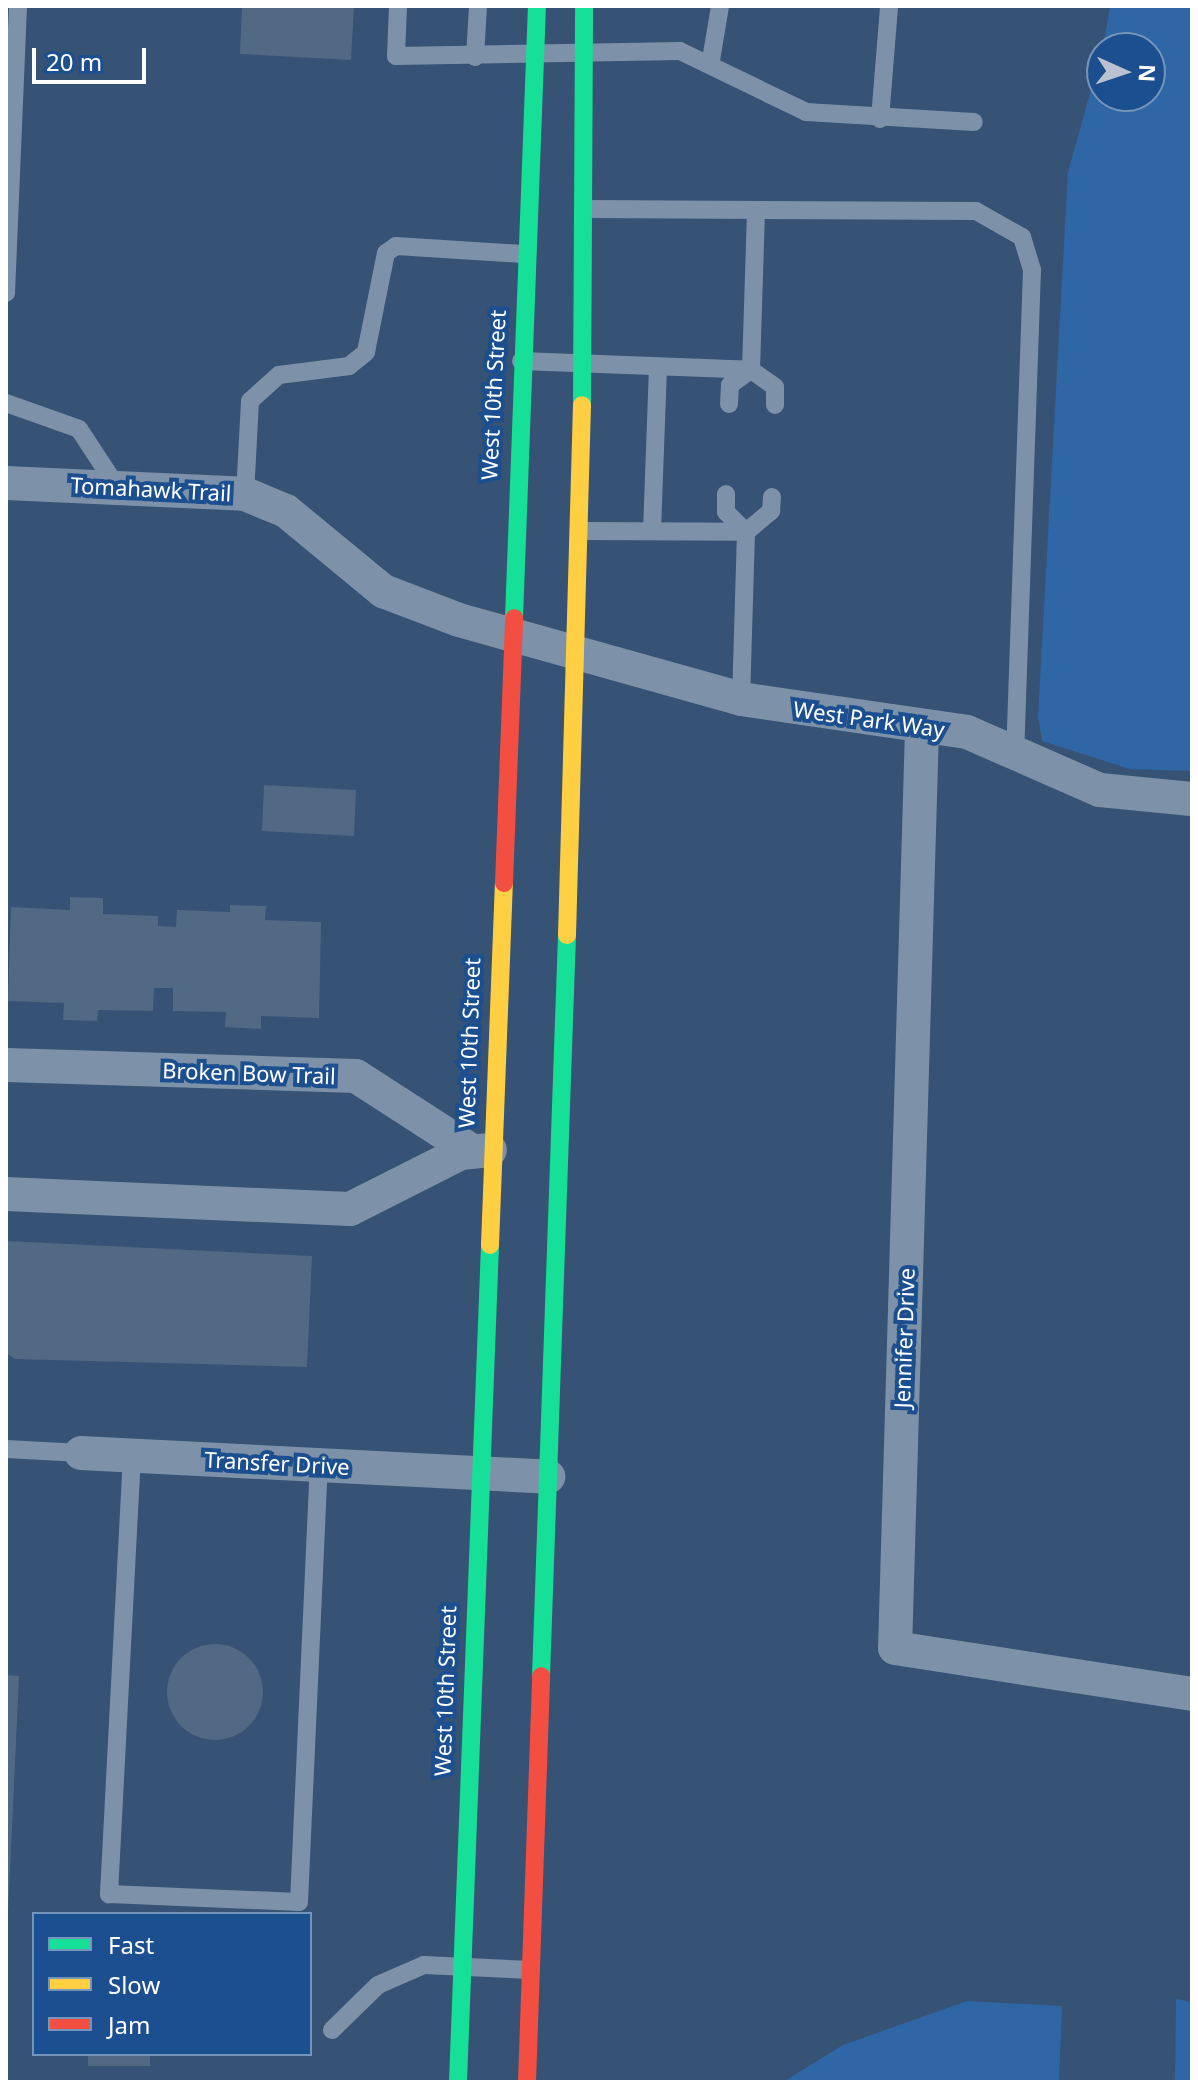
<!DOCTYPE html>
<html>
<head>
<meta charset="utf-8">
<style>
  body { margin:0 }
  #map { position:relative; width:1198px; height:2088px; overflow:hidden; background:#365274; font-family:"Noto Sans",sans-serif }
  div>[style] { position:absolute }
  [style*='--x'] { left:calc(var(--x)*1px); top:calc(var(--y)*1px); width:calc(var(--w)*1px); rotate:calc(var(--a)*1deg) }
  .green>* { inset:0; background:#2f66a5 }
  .building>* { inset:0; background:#526984 }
  .round { border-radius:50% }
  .lane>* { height:18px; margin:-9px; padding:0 9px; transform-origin:9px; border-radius:9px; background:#7d92a8 }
  .street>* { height:34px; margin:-17px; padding:0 17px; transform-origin:17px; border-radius:17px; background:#7d92a8 }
  .fast>* { height:18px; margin:-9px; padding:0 9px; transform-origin:9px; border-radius:9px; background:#16e098 }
  .slow>* { height:18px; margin:-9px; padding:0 9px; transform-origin:9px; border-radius:9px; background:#ffcf43 }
  .jam>* { height:18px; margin:-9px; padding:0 9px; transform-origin:9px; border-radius:9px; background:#f24e42 }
  span { translate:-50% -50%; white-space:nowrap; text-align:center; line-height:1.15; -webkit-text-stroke:8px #1b4f8f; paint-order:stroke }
  .street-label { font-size:22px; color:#fff }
  .frame { position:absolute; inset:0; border:8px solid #fff; pointer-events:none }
  .legend { position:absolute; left:32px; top:1912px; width:280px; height:144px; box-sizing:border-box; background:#1b4f8f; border:2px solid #7695bc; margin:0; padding:10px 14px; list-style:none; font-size:24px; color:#fff }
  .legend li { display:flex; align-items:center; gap:16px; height:40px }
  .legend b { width:40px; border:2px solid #7695bc }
  .north { position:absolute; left:1086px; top:32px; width:80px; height:80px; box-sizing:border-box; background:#1b4f8f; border:2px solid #7695bc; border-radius:50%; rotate:93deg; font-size:22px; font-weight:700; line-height:32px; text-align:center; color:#fff }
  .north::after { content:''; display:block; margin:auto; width:28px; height:36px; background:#b9c2ce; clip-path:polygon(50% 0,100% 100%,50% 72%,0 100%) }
  .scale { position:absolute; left:32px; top:48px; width:114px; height:36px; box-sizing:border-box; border:4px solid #fff; border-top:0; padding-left:10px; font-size:24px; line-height:28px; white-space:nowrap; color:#fff; -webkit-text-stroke:6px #1b4f8f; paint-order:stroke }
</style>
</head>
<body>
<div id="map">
  <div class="green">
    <i style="clip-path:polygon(1110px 6px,1192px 6px,1192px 771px,1130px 769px,1042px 741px,1038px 716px,1068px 172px,1102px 50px,1102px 96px,1150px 96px,1150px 48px,1103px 48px)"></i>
    <i style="clip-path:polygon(1176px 1999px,1192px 2002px,1192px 2082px,1175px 2082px)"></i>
    <i style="clip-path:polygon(967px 2001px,1062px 2006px,1059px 2082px,783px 2082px,843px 2045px)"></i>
  </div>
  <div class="building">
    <i style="clip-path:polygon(242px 6px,354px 6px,351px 60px,240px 54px)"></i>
    <i style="clip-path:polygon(264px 785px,356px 790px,354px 836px,262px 831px)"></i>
    <i style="clip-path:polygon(70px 897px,103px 898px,103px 914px,158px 916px,158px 926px,176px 927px,177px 910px,230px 912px,230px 905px,266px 906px,265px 920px,321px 922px,319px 1018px,261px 1016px,261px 1029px,225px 1027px,226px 1012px,173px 1011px,173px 988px,154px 988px,153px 1011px,98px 1010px,97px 1021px,63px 1020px,64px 1003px,8px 1001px,11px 907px,70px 910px)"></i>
    <i style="clip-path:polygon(6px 1241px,312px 1256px,307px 1367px,15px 1359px,6px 1353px)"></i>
    <i class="round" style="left:167px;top:1644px;width:96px;height:96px"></i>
    <i style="clip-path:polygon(6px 1675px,19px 1676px,8px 1914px,6px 1914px)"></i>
    <i style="clip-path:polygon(88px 2054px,150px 2054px,150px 2066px,88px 2066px)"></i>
  </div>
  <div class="lane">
    <i style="--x:398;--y:6;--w:50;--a:92.3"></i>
    <i style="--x:396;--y:56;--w:284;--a:-1"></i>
    <i style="--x:680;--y:51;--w:140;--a:25.8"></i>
    <i style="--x:806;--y:112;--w:168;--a:3.4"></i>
    <i style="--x:475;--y:57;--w:51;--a:-86.6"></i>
    <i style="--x:711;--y:60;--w:55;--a:-80.5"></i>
    <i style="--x:880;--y:119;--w:113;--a:-85.4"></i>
    <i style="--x:584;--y:209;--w:392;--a:0.3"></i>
    <i style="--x:976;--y:211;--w:53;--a:29.5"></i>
    <i style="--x:1022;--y:237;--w:34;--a:73"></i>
    <i style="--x:1032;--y:270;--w:478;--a:92"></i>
    <i style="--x:6;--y:293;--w:287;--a:-87.6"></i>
    <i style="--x:521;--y:361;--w:230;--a:2.2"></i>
    <i style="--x:751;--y:370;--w:29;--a:35"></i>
    <i style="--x:775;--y:387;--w:18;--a:90"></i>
    <i style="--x:751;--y:370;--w:160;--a:-88.2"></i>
    <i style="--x:6;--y:403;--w:77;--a:19.6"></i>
    <i style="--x:79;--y:429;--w:69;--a:56.8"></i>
    <i style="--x:729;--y:404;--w:19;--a:-87"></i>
    <i style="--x:730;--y:385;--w:26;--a:-36"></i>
    <i style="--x:245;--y:494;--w:93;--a:-86.9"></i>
    <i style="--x:250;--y:401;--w:39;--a:-42"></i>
    <i style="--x:279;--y:375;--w:71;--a:-7.3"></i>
    <i style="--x:349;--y:366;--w:22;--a:-39"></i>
    <i style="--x:366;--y:352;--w:101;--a:-78.6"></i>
    <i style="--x:386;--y:253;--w:12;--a:-35"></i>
    <i style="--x:396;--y:246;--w:128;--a:3.6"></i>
    <i style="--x:726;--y:494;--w:18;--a:90"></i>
    <i style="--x:726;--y:512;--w:28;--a:45"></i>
    <i style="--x:746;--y:532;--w:33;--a:-40"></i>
    <i style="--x:771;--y:511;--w:14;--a:-86"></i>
    <i style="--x:581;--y:531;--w:165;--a:0.3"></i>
    <i style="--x:746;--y:532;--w:167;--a:91.7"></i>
    <i style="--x:652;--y:531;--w:163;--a:-87.9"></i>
    <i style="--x:6;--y:1449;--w:75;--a:3.1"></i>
    <i style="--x:132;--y:1455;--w:440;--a:93"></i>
    <i style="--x:109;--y:1894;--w:190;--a:2.4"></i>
    <i style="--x:299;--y:1902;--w:437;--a:-87.4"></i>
    <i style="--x:332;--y:2030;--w:64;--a:-44.4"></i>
    <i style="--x:378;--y:1985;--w:50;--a:-23.5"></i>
    <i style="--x:424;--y:1965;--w:107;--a:2.7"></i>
  </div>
  <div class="street">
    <i style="--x:6;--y:483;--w:239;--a:2.6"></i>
    <i style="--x:245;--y:494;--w:44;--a:22.5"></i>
    <i style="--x:286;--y:511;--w:126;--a:39.5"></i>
    <i style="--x:383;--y:591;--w:81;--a:20.9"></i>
    <i style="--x:459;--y:620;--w:293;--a:15.6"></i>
    <i style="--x:741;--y:699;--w:228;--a:8.3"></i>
    <i style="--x:967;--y:732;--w:145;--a:23.6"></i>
    <i style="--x:1100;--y:790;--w:92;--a:5.6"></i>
    <i style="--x:922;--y:729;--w:919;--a:91.68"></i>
    <i style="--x:895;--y:1648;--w:301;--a:8.8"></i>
    <i style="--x:6;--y:1065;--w:350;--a:1.8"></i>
    <i style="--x:356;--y:1076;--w:135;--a:32.9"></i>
    <i style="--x:6;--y:1194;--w:344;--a:2.5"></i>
    <i style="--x:350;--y:1209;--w:124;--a:-26.8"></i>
    <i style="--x:461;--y:1153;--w:29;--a:-6"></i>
    <i style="--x:81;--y:1453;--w:468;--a:2.9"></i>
  </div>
  <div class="fast">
    <i style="--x:582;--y:405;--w:399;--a:-89.7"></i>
    <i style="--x:514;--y:618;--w:612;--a:-87.85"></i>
    <i style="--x:541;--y:1676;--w:741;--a:-87.99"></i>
    <i style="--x:458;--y:2082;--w:838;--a:-87.81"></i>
  </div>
  <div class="slow">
    <i style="--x:567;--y:935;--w:530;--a:-88.38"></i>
    <i style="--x:490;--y:1245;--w:362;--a:-87.8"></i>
  </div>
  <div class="jam">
    <i style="--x:504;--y:883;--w:265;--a:-87.8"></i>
    <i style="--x:527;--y:2082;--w:406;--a:-88"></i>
  </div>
  <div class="street-label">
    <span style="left:493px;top:395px;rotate:-87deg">West 10th Street</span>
    <span style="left:151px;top:489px;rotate:3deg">Tomahawk Trail</span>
    <span style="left:869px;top:719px;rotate:8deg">West Park Way</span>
    <span style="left:469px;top:1043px;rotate:-88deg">West 10th Street</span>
    <span style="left:249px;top:1073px;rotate:2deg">Broken Bow Trail</span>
    <span style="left:904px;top:1338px;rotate:-88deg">Jennifer Drive</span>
    <span style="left:277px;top:1463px;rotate:3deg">Transfer Drive</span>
    <span style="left:445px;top:1691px;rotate:-88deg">West 10th Street</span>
  </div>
  <div class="frame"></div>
  <ul class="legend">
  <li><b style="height:10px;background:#16e098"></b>Fast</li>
  <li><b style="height:10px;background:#ffcf43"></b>Slow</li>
  <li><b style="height:10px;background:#f24e42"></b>Jam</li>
  </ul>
  <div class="north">N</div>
  <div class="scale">20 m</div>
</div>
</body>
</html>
